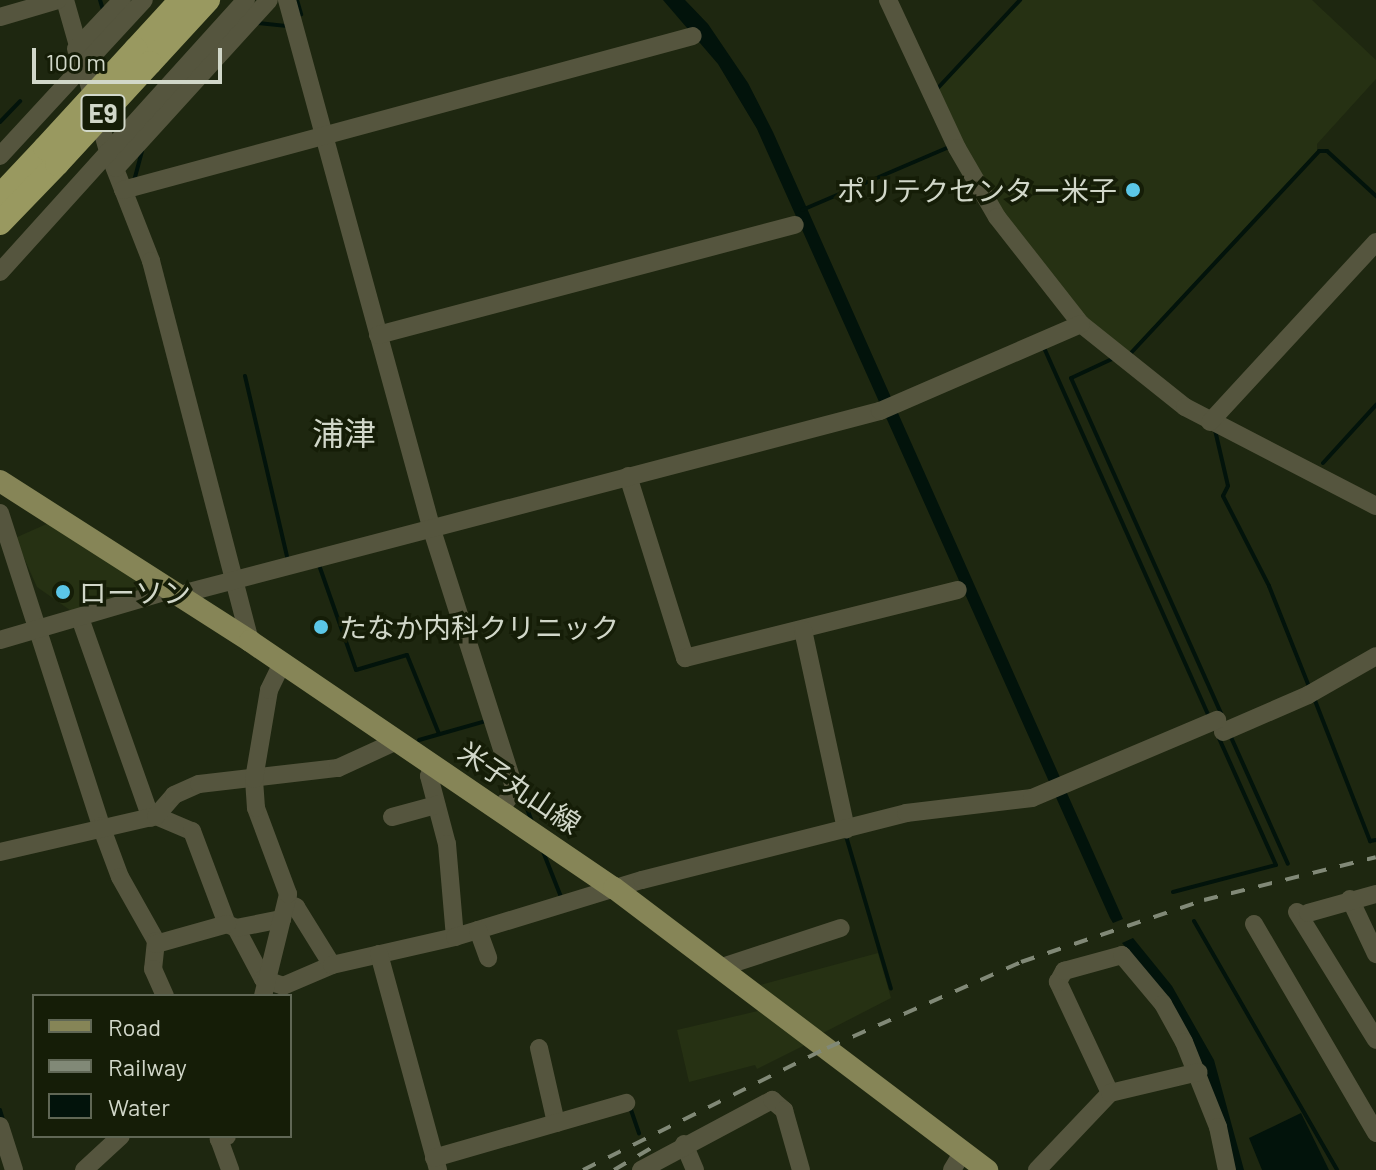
<!DOCTYPE html>
<html>
<head>
<meta charset="utf-8">
<style>
  body { margin:0 }
  #map { position:relative; width:1376px; height:1170px; overflow:hidden; background:#1e2710; font-family:Barlow,"Noto Sans JP",sans-serif }
  div>[style] { position:absolute }
  [style*='--x'] { left:calc(var(--x)*1px); top:calc(var(--y)*1px); width:calc(var(--w)*1px); rotate:calc(var(--a)*1deg) }
  .built>* { inset:0; background:#263113 }
  .water>* { inset:0; background:#02130b }
  .stream>* { height:4px; margin:-2px; padding:0 2px; transform-origin:2px; border-radius:2px; background:#02130b }
  .minor>* { height:18px; margin:-9px; padding:0 9px; transform-origin:9px; border-radius:9px; background:#55553e }
  .major>* { height:22px; margin:-11px; padding:0 11px; transform-origin:11px; border-radius:11px; background:#868557 }
  .highway>* { height:24px; margin:-12px; padding:0 12px; transform-origin:12px; border-radius:12px; background:#999960 }
  .rail>* { height:4px; margin-top:-2px; transform-origin:0; background:repeating-linear-gradient(90deg,#818977 0 14px,transparent 0 28px) }
  .highway-bridge>* { height:24px; margin:-12px; padding:0 12px; transform-origin:12px; border-radius:12px; background:#999960 }
  .dots>* { width:22px; height:22px; translate:-50% -50%; box-sizing:border-box; border:4px solid #151d07; border-radius:50% }
  span { translate:-50% -50%; white-space:nowrap; text-align:center; line-height:1.15; -webkit-text-stroke:7px #151d07; paint-order:stroke }
  .shield-label span { padding:2px 6px; background:#151d07; border:2px solid; border-radius:6px; -webkit-text-stroke-width:0 }
  .shield-label { font-size:26px; color:#d1d7c9; font-weight:700 }
  .poi-label { font-size:28px; color:#d1d7c9 }
  .right { translate:-100% -50%; text-align:right }
  .left { translate:0 -50%; text-align:left }
  .street-label { font-size:28px; color:#d1d7c9 }
  .quarter-label { font-size:32px; color:#d1d7c9 }
  .legend { position:absolute; left:32px; top:994px; width:260px; height:144px; box-sizing:border-box; background:#151d07; border:2px solid #606755; margin:0; padding:10px 14px; list-style:none; font-size:24px; color:#d1d7c9 }
  .legend li { display:flex; align-items:center; gap:16px; height:40px }
  .legend b { width:40px; border:2px solid #606755 }
  .scale { position:absolute; left:32px; top:48px; width:190px; height:36px; box-sizing:border-box; border:4px solid #d1d7c9; border-top:0; padding-left:10px; font-size:24px; line-height:28px; white-space:nowrap; color:#d1d7c9; -webkit-text-stroke:6px #151d07; paint-order:stroke }
</style>
</head>
<body>
<div id="map">
  <div class="built">
    <i style="clip-path:polygon(1022px 0,1312px 0,1376px 60px,1376px 79px,1317px 144px,1317px 151px,1125px 357px,1089px 327px,1026px 254px,935px 93px)"></i>
    <i style="clip-path:polygon(51px 522px,154px 588px,77px 615px,37px 587px,15px 538px)"></i>
    <i style="clip-path:polygon(878px 953px,891px 998px,821px 1034px,760px 985px)"></i>
    <i style="clip-path:polygon(762px 1010px,807px 1044px,757px 1069px,755px 1065px,689px 1082px,677px 1030px)"></i>
  </div>
  <div class="water">
    <i style="clip-path:polygon(663px 0,685px 0,708px 24px,748px 83px,773px 132px,1123px 919px,1113px 923px,1110px 918px,757px 129px,718px 64px)"></i>
    <i style="clip-path:polygon(1133px 938px,1172px 986px,1214px 1060px,1244px 1170px,1233px 1170px,1207px 1074px,1143px 968px,1122px 943px)"></i>
    <i style="clip-path:polygon(1301px 1113px,1329px 1170px,1262px 1170px,1249px 1138px)"></i>
  </div>
  <div class="stream">
    <i style="--x:100;--y:0;--w:10;--a:73"></i>
    <i style="--x:297;--y:0;--w:15;--a:74"></i>
    <i style="--x:258;--y:23;--w:30;--a:6"></i>
    <i style="--x:937;--y:89;--w:122;--a:-47"></i>
    <i style="--x:0;--y:122;--w:29;--a:-46"></i>
    <i style="--x:1319;--y:151;--w:8;--a:0"></i>
    <i style="--x:1327;--y:151;--w:67;--a:42.6"></i>
    <i style="--x:134;--y:181;--w:31;--a:-75"></i>
    <i style="--x:802;--y:210;--w:160;--a:-23.2"></i>
    <i style="--x:1045;--y:350;--w:401;--a:65.9"></i>
    <i style="--x:1130;--y:354;--w:277;--a:-47"></i>
    <i style="--x:1112;--y:359;--w:45;--a:155.1"></i>
    <i style="--x:1071;--y:378;--w:368;--a:65.9"></i>
    <i style="--x:245;--y:376;--w:190;--a:76.9"></i>
    <i style="--x:1215;--y:430;--w:57;--a:76.9"></i>
    <i style="--x:1228;--y:486;--w:11;--a:117"></i>
    <i style="--x:1223;--y:496;--w:101;--a:62.9"></i>
    <i style="--x:1269;--y:586;--w:111;--a:68.3"></i>
    <i style="--x:1323;--y:463;--w:79;--a:-47.6"></i>
    <i style="--x:319;--y:565;--w:111;--a:70.6"></i>
    <i style="--x:356;--y:670;--w:53;--a:-16.4"></i>
    <i style="--x:407;--y:655;--w:85;--a:67.9"></i>
    <i style="--x:1314;--y:698;--w:154;--a:68.6"></i>
    <i style="--x:1370;--y:841;--w:6;--a:-9"></i>
    <i style="--x:1230;--y:735;--w:141;--a:65.8"></i>
    <i style="--x:419;--y:740;--w:70;--a:-15.8"></i>
    <i style="--x:521;--y:793;--w:31;--a:69"></i>
    <i style="--x:846;--y:836;--w:159;--a:73.6"></i>
    <i style="--x:542;--y:849;--w:52;--a:68.4"></i>
    <i style="--x:1173;--y:892;--w:106;--a:-14.7"></i>
    <i style="--x:1276;--y:865;--w:139;--a:-114.2"></i>
    <i style="--x:1194;--y:921;--w:287;--a:60.1"></i>
    <i style="--x:630;--y:1107;--w:28;--a:71"></i>
    <i style="--x:0;--y:1110;--w:14;--a:73"></i>
  </div>
  <div class="minor">
    <i style="--x:65;--y:0;--w:157;--a:74.1"></i>
    <i style="--x:108;--y:151;--w:118;--a:68.6"></i>
    <i style="--x:151;--y:261;--w:393;--a:75.4"></i>
    <i style="--x:287;--y:0;--w:549;--a:74.7"></i>
    <i style="--x:432;--y:530;--w:273;--a:72.3"></i>
    <i style="--x:515;--y:790;--w:24;--a:128"></i>
    <i style="--x:888;--y:0;--w:163;--a:65"></i>
    <i style="--x:957;--y:148;--w:80;--a:59.9"></i>
    <i style="--x:997;--y:217;--w:136;--a:51.9"></i>
    <i style="--x:1081;--y:324;--w:133;--a:38.6"></i>
    <i style="--x:1185;--y:407;--w:215;--a:27.4"></i>
    <i style="--x:0;--y:17;--w:60;--a:-16.3"></i>
    <i style="--x:76;--y:49;--w:67;--a:-46.8"></i>
    <i style="--x:0;--y:156;--w:212;--a:-47.3"></i>
    <i style="--x:116;--y:168;--w:227;--a:-47.7"></i>
    <i style="--x:123;--y:190;--w:590;--a:-15.12"></i>
    <i style="--x:0;--y:272;--w:367;--a:-47.9"></i>
    <i style="--x:378;--y:335;--w:431;--a:-14.8"></i>
    <i style="--x:1210;--y:422;--w:245;--a:-47.3"></i>
    <i style="--x:628;--y:476;--w:191;--a:72.6"></i>
    <i style="--x:685;--y:658;--w:281;--a:-14"></i>
    <i style="--x:0;--y:513;--w:329;--a:72.1"></i>
    <i style="--x:101;--y:826;--w:54;--a:69.6"></i>
    <i style="--x:120;--y:877;--w:73;--a:60.6"></i>
    <i style="--x:156;--y:941;--w:28;--a:96"></i>
    <i style="--x:153;--y:969;--w:30;--a:66"></i>
    <i style="--x:181;--y:599;--w:11;--a:-41"></i>
    <i style="--x:189;--y:592;--w:714;--a:-14.68"></i>
    <i style="--x:880;--y:411;--w:219;--a:-23.4"></i>
    <i style="--x:80;--y:618;--w:212;--a:70.5"></i>
    <i style="--x:803;--y:630;--w:204;--a:77.8"></i>
    <i style="--x:0;--y:640;--w:175;--a:-16.3"></i>
    <i style="--x:1223;--y:732;--w:93;--a:-23.5"></i>
    <i style="--x:1308;--y:695;--w:78;--a:-29.8"></i>
    <i style="--x:434;--y:766;--w:11;--a:117"></i>
    <i style="--x:429;--y:776;--w:70;--a:75.2"></i>
    <i style="--x:447;--y:844;--w:93;--a:85.1"></i>
    <i style="--x:156;--y:816;--w:39;--a:23"></i>
    <i style="--x:192;--y:831;--w:99;--a:69.4"></i>
    <i style="--x:227;--y:924;--w:10;--a:24"></i>
    <i style="--x:236;--y:928;--w:58;--a:62.1"></i>
    <i style="--x:263;--y:979;--w:21;--a:19"></i>
    <i style="--x:283;--y:986;--w:53;--a:-23.2"></i>
    <i style="--x:392;--y:817;--w:46;--a:-15.3"></i>
    <i style="--x:0;--y:852;--w:160;--a:-13"></i>
    <i style="--x:156;--y:816;--w:28;--a:-49"></i>
    <i style="--x:174;--y:795;--w:27;--a:-24"></i>
    <i style="--x:199;--y:784;--w:140;--a:-6.6"></i>
    <i style="--x:338;--y:768;--w:65;--a:-24.6"></i>
    <i style="--x:1350;--y:899;--w:61;--a:64.7"></i>
    <i style="--x:287;--y:903;--w:10;--a:24"></i>
    <i style="--x:296;--y:907;--w:68;--a:58.2"></i>
    <i style="--x:332;--y:965;--w:126;--a:-12.8"></i>
    <i style="--x:455;--y:937;--w:195;--a:-17"></i>
    <i style="--x:642;--y:880;--w:272;--a:-14.2"></i>
    <i style="--x:906;--y:813;--w:127;--a:-6.8"></i>
    <i style="--x:1032;--y:798;--w:201;--a:-22.9"></i>
    <i style="--x:1297;--y:912;--w:150;--a:58.3"></i>
    <i style="--x:1308;--y:913;--w:71;--a:-15.6"></i>
    <i style="--x:1254;--y:924;--w:242;--a:59.7"></i>
    <i style="--x:236;--y:928;--w:47;--a:-11.1"></i>
    <i style="--x:478;--y:930;--w:30;--a:70"></i>
    <i style="--x:156;--y:944;--w:74;--a:-15.7"></i>
    <i style="--x:379;--y:954;--w:224;--a:74.7"></i>
    <i style="--x:719;--y:968;--w:128;--a:-18.2"></i>
    <i style="--x:263;--y:996;--w:105;--a:-76.2"></i>
    <i style="--x:288;--y:894;--w:92;--a:-110.4"></i>
    <i style="--x:256;--y:808;--w:29;--a:-94"></i>
    <i style="--x:254;--y:779;--w:90;--a:-80.4"></i>
    <i style="--x:269;--y:690;--w:30;--a:-64"></i>
    <i style="--x:539;--y:1048;--w:77;--a:77.2"></i>
    <i style="--x:1110;--y:1093;--w:123;--a:-115.1"></i>
    <i style="--x:1058;--y:982;--w:13;--a:-61"></i>
    <i style="--x:1064;--y:971;--w:60;--a:-15.4"></i>
    <i style="--x:1122;--y:955;--w:64;--a:50.1"></i>
    <i style="--x:1163;--y:1004;--w:43;--a:61.1"></i>
    <i style="--x:1184;--y:1042;--w:92;--a:68.2"></i>
    <i style="--x:1218;--y:1127;--w:44;--a:78.2"></i>
    <i style="--x:0;--y:1126;--w:46;--a:72.3"></i>
    <i style="--x:227;--y:1136;--w:9;--a:159"></i>
    <i style="--x:219;--y:1139;--w:33;--a:70"></i>
    <i style="--x:684;--y:1144;--w:28;--a:67"></i>
    <i style="--x:434;--y:1158;--w:200;--a:-16"></i>
    <i style="--x:84;--y:1170;--w:50;--a:-42.6"></i>
    <i style="--x:641;--y:1170;--w:149;--a:-28.1"></i>
    <i style="--x:772;--y:1100;--w:16;--a:40"></i>
    <i style="--x:784;--y:1110;--w:62;--a:74.2"></i>
    <i style="--x:952;--y:1170;--w:21;--a:-59"></i>
    <i style="--x:1037;--y:1170;--w:106;--a:-46.5"></i>
    <i style="--x:1110;--y:1093;--w:91;--a:-13.3"></i>
  </div>
  <div class="major">
    <i style="--x:0;--y:481;--w:297;--a:32.6"></i>
    <i style="--x:250;--y:641;--w:440;--a:34.2"></i>
    <i style="--x:614;--y:888;--w:468;--a:37.1"></i>
  </div>
  <div class="highway">
    <i style="--x:136;--y:49;--w:67;--a:-47.4"></i>
    <i style="--x:150;--y:63;--w:86;--a:-47.4"></i>
    <i style="--x:0;--y:196;--w:66;--a:-46.8"></i>
    <i style="--x:0;--y:223;--w:82;--a:-46"></i>
  </div>
  <div class="rail">
    <i style="--x:583;--y:1170;--w:273;--a:-26.6"></i>
    <i style="--x:827;--y:1048;--w:212;--a:-23.9"></i>
    <i style="--x:1021;--y:962;--w:193;--a:-18.7"></i>
    <i style="--x:1204;--y:900;--w:177;--a:-14"></i>
    <i style="--x:614;--y:1170;--w:51;--a:-30.6"></i>
  </div>
  <div class="highway-bridge">
    <i style="--x:45;--y:148;--w:134;--a:-47.4"></i>
    <i style="--x:57;--y:164;--w:137;--a:-47.4"></i>
  </div>
  <div class="dots">
    <i style="left:1133px;top:190px;background:#5bc7e7"></i>
    <i style="left:63px;top:592px;background:#5bc7e7"></i>
    <i style="left:321px;top:627px;background:#5bc7e7"></i>
  </div>
  <div class="shield-label">
    <span style="left:103px;top:113px">E9</span>
  </div>
  <div class="poi-label">
    <span class="right" style="left:1117px;top:190px">ポリテクセンター米子</span>
    <span class="left" style="left:79px;top:592px">ローソン</span>
    <span class="left" style="left:339px;top:627px">たなか内科クリニック</span>
  </div>
  <div class="street-label">
    <span style="left:520px;top:787px;rotate:34deg">米子丸山線</span>
  </div>
  <div class="quarter-label">
    <span style="left:344px;top:432px">浦津</span>
  </div>
  <ul class="legend">
  <li><b style="height:10px;background:#868557"></b>Road</li>
  <li><b style="height:10px;background:#818977"></b>Railway</li>
  <li><b style="height:22px;background:#02130b"></b>Water</li>
  </ul>
  <div class="scale">100 m</div>
</div>
</body>
</html>
